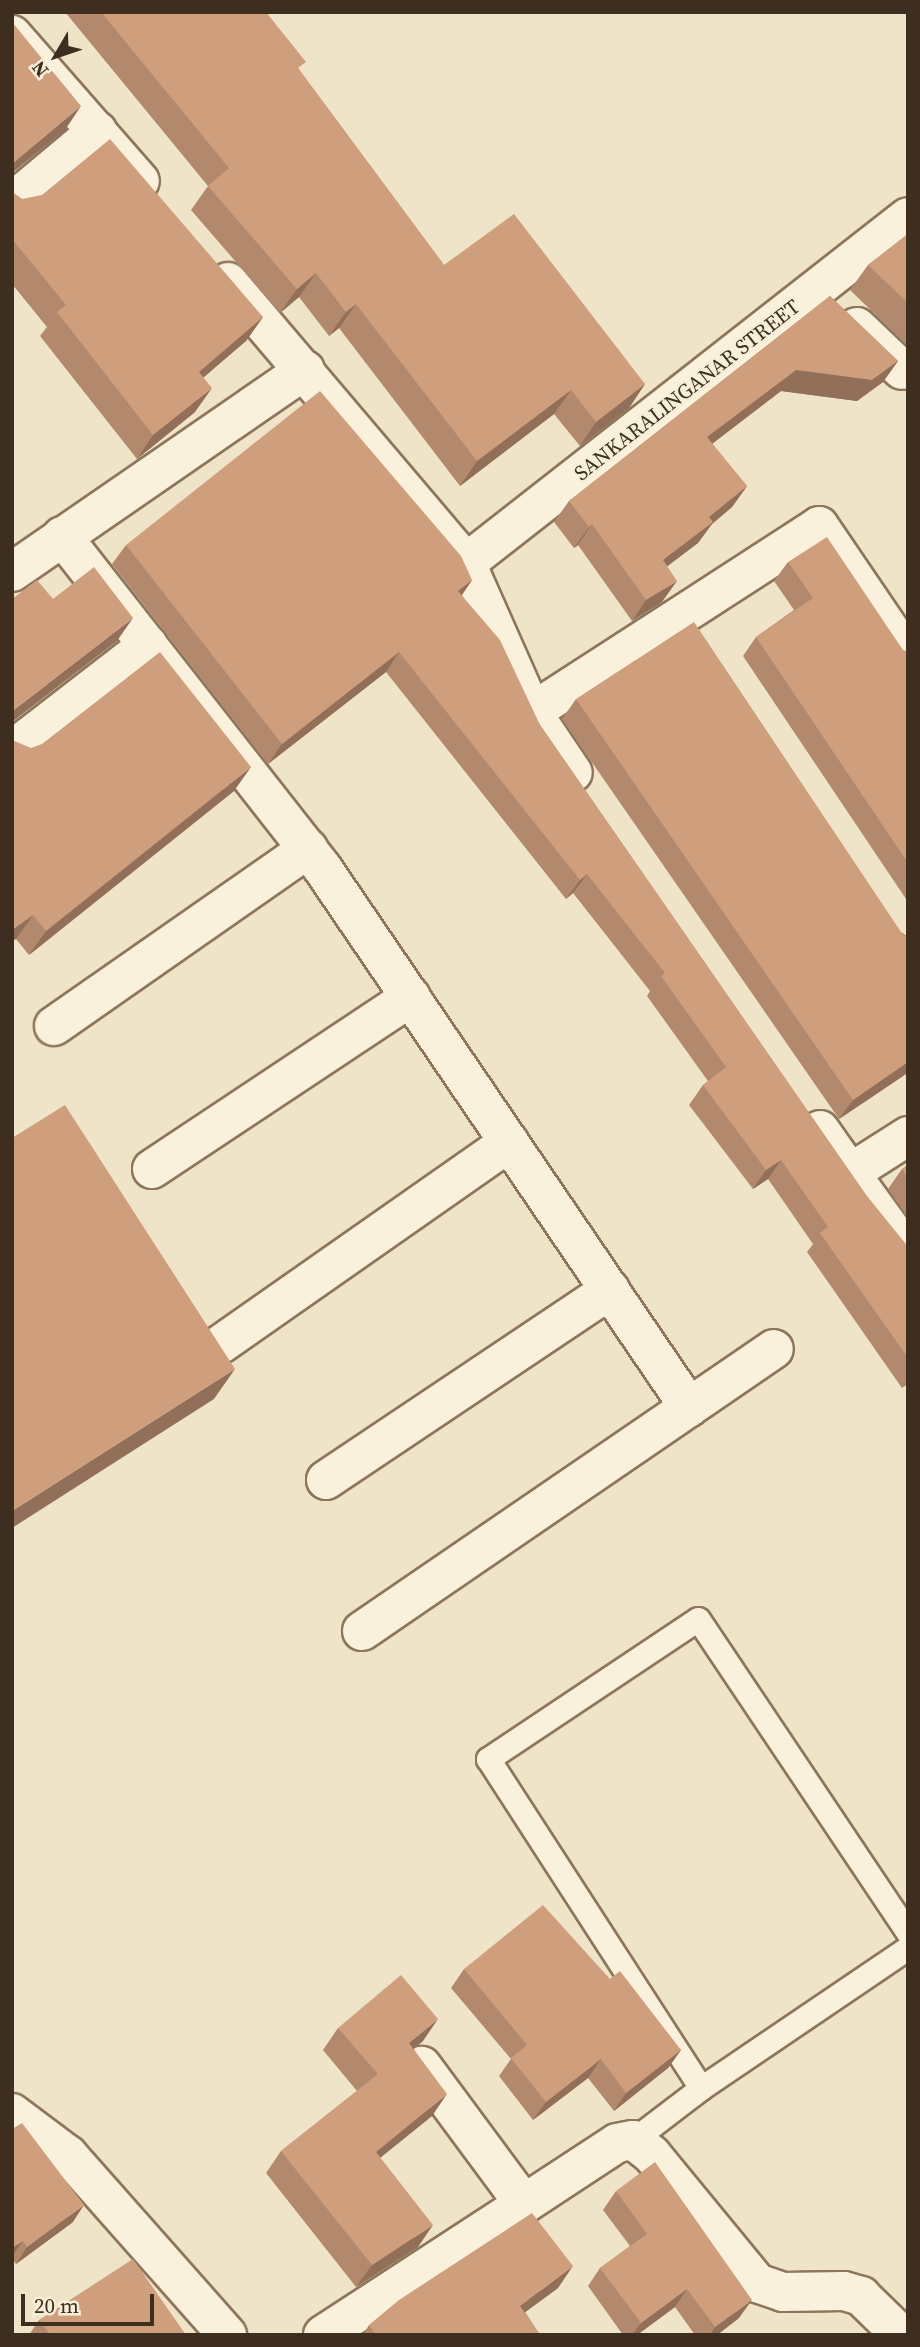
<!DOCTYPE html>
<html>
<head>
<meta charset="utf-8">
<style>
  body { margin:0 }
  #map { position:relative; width:920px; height:2347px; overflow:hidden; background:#f0e4c8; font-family:"Source Serif 4",serif }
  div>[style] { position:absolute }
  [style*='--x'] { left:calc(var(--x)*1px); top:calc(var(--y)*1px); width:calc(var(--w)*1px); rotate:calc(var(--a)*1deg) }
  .roads { filter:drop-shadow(2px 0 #8d765c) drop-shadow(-2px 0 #8d765c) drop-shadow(0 2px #8d765c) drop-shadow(0 -2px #8d765c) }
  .service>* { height:23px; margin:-11.5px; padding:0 11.5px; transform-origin:11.5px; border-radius:11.5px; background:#faf1dc }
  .minor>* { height:38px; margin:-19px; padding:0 19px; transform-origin:19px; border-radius:19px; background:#faf1dc }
  .secondary>* { height:38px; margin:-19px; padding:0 19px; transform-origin:19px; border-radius:19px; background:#faf1dc }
  .wall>* { inset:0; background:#b2896c }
  .shaded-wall>* { inset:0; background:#916f58 }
  .building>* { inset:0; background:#cf9f7d }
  span { translate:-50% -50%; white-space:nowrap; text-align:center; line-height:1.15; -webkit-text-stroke:5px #f7eed8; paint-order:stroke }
  .street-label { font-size:21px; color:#3d2e20 }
  .frame { position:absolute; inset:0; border:14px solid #3d2e20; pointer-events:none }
  .north { position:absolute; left:21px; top:21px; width:70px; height:70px; -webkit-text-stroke:5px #f7eed8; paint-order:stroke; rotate:231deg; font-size:19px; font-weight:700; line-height:28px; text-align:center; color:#3d2e20 }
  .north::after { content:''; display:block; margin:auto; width:24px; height:32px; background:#3d2e20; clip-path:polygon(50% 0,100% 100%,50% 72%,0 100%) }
  .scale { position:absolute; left:21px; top:2294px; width:133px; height:32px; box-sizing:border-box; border:4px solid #3d2e20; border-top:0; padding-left:9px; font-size:21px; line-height:24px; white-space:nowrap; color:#3d2e20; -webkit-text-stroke:5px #f7eed8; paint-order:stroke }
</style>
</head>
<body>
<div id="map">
  <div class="roads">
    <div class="service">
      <i style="--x:701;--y:2088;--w:392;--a:-122.9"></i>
      <i style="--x:488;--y:1759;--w:252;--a:-33.7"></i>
      <i style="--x:698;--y:1619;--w:378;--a:56.2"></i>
      <i style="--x:633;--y:2140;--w:86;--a:-37.4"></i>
      <i style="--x:701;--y:2088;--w:250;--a:-34.1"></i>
    </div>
    <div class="minor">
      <i style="--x:12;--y:35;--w:194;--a:48.8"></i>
      <i style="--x:12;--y:202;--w:111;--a:-39.9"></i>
      <i style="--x:228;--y:282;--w:368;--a:49.7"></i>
      <i style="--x:466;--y:563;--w:163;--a:66.1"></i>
      <i style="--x:532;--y:712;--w:73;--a:56.1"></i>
      <i style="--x:857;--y:327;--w:62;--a:43.7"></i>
      <i style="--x:62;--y:536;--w:423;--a:51.9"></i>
      <i style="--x:323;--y:869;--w:651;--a:55.77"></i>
      <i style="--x:466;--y:563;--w:561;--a:-38.05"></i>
      <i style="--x:12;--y:572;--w:356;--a:-34.6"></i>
      <i style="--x:532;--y:712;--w:342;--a:-32.9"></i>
      <i style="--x:819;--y:526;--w:158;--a:55.8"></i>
      <i style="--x:12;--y:750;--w:172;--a:-37.7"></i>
      <i style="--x:54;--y:1026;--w:310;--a:-34.9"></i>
      <i style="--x:820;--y:1130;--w:52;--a:55.1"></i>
      <i style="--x:850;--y:1173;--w:69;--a:-32.5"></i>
      <i style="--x:152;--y:1169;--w:311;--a:-33.6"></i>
      <i style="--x:850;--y:1173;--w:99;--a:54.1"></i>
      <i style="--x:221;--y:1344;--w:352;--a:-35"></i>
      <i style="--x:326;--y:1480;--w:342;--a:-33.8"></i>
      <i style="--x:362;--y:1631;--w:499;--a:-34.4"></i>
      <i style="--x:524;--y:2204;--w:111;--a:-33.3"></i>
      <i style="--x:617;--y:2143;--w:16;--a:-11"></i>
      <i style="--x:633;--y:2140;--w:24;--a:38"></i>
      <i style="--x:652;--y:2155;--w:166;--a:50.6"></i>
      <i style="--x:757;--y:2283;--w:28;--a:19"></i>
      <i style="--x:783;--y:2292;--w:61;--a:-0.9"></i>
      <i style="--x:844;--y:2291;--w:18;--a:16"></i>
      <i style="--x:861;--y:2296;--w:56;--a:44.3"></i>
      <i style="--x:323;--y:2335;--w:240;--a:-33.1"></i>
      <i style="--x:524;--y:2204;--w:172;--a:-126.5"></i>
    </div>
    <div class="secondary">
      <i style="--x:12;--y:2113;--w:70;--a:36.9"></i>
      <i style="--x:68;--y:2155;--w:240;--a:48.5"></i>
    </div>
  </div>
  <div class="wall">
    <i style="clip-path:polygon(65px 12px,266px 12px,300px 71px,444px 265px,645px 384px,629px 408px,580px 446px,554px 414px,460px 486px,339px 328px,329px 336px,299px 297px,280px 313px,191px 210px,208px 186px)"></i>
    <i style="clip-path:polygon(12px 192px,22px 199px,263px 317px,246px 341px,203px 377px,195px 412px,137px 459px,40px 336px,47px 327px,12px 284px)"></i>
    <i style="clip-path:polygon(908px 234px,908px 346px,850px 290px,868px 265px)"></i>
    <i style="clip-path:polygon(830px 296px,898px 361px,883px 382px,857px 401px,781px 391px,712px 444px,747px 486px,732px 507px,712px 524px,698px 543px,667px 566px,662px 602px,632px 621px,578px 545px,574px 548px,554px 522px,569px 501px)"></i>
    <i style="clip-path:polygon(126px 545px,472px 580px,462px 595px,540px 725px,866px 1195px,908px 1247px,908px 1384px,902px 1388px,807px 1252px,813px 1244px,768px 1179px,753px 1189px,689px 1105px,703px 1085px,708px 1081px,647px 996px,650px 991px,573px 893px,566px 899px,386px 672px,268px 764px,112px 564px)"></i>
    <i style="clip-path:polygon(788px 562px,903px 650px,908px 652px,908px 902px,743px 656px,756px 637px,794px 610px,774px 581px)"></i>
    <i style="clip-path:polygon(576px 699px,908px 937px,908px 1077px,906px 1074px,839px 1119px,562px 719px)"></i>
    <i style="clip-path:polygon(31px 748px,234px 791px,29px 955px,16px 939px)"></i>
    <i style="clip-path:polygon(908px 1165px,908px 1218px,888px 1189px,902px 1169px)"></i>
    <i style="clip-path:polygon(464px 1969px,610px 1979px,681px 2050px,668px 2068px,614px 2111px,588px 2078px,533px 2120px,499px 2076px,511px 2059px,451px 1988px)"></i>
    <i style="clip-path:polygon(338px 2028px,423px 2041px,414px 2049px,432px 2116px,380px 2158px,418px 2247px,356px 2287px,266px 2173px,281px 2151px,357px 2091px,323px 2050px)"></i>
    <i style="clip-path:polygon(12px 2129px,73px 2222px,16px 2264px,12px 2259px)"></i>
    <i style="clip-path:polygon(616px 2191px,739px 2318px,717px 2335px,695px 2335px,675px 2307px,637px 2335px,623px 2335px,588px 2286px,600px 2268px,630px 2246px,603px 2210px)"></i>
    <i style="clip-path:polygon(558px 2288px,525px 2312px,540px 2335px,363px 2335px,369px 2325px)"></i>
    <i style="clip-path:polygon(39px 2320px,186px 2335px,29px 2335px)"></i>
  </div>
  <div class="shaded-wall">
    <i style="clip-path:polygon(81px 106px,65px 130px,12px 173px,12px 165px,14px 162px)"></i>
    <i style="clip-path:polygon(316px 273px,299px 297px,280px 313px,297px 289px)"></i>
    <i style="clip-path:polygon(356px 304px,339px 328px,329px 336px,346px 312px)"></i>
    <i style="clip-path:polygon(263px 317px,246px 341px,182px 396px,199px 372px)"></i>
    <i style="clip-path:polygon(898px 361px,883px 382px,857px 401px,781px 391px,692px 459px,707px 437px,796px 370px)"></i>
    <i style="clip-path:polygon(645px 384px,629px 408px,580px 446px,596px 422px)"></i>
    <i style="clip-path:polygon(212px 388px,195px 412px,137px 459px,153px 435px)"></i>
    <i style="clip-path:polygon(571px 390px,554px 414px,460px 486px,477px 461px)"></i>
    <i style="clip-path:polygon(747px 486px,732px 507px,712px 524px,698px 543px,648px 581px,663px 560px,709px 517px)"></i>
    <i style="clip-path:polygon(592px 524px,578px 545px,574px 548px,589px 527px)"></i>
    <i style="clip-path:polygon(472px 580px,459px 599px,458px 591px)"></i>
    <i style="clip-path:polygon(677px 581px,662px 602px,632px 621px,646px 600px)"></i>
    <i style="clip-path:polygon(133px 618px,117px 641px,12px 722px,12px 713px,15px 709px)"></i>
    <i style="clip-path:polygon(399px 652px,386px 672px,268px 764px,282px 744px)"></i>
    <i style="clip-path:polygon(251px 767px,234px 791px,29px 955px,46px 931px)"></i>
    <i style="clip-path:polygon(587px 874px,573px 893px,566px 899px,580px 880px)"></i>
    <i style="clip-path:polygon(33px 915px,16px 939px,12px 941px,12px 930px)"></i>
    <i style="clip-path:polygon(908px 1062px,908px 1070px,906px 1074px,839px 1119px,853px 1100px)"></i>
    <i style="clip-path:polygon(781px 1160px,768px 1179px,753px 1189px,766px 1170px)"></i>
    <i style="clip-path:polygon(235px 1369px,214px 1399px,12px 1528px,12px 1511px)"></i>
    <i style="clip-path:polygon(438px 2019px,423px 2041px,394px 2065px,409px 2043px)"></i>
    <i style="clip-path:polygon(681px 2050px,668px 2068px,614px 2111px,626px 2093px)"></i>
    <i style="clip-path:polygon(601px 2059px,588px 2078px,533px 2120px,546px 2102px)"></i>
    <i style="clip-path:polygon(447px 2094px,432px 2116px,360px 2174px,376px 2152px)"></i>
    <i style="clip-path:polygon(84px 2205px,73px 2222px,16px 2264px,27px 2247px)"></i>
    <i style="clip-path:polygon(433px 2225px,418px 2247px,356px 2287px,372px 2265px)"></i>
    <i style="clip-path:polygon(23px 2241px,12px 2256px,12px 2248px)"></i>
    <i style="clip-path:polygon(573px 2266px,558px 2288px,505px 2327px,520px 2306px)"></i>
    <i style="clip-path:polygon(687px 2289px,675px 2307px,637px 2335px,632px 2335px,641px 2323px)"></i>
    <i style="clip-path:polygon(752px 2300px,739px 2318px,717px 2335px,710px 2335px,715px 2327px)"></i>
  </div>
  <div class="building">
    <i style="clip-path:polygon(101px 12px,266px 12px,306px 62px,298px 68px,444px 265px,514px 214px,645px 384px,596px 422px,571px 390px,477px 461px,356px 304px,346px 312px,316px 273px,297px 289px,208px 186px,229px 168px)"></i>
    <i style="clip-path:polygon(12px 22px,81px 106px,14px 162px,12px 165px)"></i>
    <i style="clip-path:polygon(110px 139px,263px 317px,199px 372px,212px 388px,153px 435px,57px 312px,66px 305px,12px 239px,12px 192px,22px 199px,42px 195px)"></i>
    <i style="clip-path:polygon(908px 234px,908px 303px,868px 265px)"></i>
    <i style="clip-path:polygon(830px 296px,898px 361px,872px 380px,796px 370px,707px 437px,747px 486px,709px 517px,713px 522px,663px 560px,677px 581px,646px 600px,592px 524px,589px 527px,569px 501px)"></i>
    <i style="clip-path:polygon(320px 391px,461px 556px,472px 580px,458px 591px,500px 640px,540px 725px,866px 1195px,908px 1247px,908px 1358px,820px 1233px,828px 1227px,781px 1160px,766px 1170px,703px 1085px,726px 1067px,661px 976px,665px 973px,587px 874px,580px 880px,399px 652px,282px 744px,126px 545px)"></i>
    <i style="clip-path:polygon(827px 537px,903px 650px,908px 652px,908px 863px,756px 637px,813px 598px,788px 562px)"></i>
    <i style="clip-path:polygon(94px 567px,133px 618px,15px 709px,12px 716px,12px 599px,37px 580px,53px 599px)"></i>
    <i style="clip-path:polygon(694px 622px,903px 935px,908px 937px,908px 1062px,853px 1100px,576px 699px)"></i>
    <i style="clip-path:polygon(160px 652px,251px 767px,46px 931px,33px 915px,12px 930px,12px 740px,31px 748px,42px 744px)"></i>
    <i style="clip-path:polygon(65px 1105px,235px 1369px,12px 1511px,12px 1138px)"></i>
    <i style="clip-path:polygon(908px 1165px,908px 1178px,902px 1169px)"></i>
    <i style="clip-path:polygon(543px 1905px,610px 1979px,620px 1971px,681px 2050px,626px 2093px,601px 2059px,546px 2102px,511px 2058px,527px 2045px,464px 1969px)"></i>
    <i style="clip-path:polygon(401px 1975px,438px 2019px,409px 2043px,447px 2094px,376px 2152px,433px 2225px,372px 2265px,281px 2151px,378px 2074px,338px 2028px)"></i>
    <i style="clip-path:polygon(22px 2123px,84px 2205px,27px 2247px,23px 2241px,12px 2248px,12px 2129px)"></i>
    <i style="clip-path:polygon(655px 2162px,752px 2300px,715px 2327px,687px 2289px,641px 2323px,600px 2268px,647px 2234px,616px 2191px)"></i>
    <i style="clip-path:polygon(532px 2213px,573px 2266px,520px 2306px,540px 2335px,376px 2335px,369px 2325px,399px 2300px)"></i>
    <i style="clip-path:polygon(133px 2259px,186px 2335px,50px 2335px,39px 2320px)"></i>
  </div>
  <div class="street-label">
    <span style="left:687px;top:390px;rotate:-38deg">SANKARALINGANAR STREET</span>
  </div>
  <div class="frame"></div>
  <div class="north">N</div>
  <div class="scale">20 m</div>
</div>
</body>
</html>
